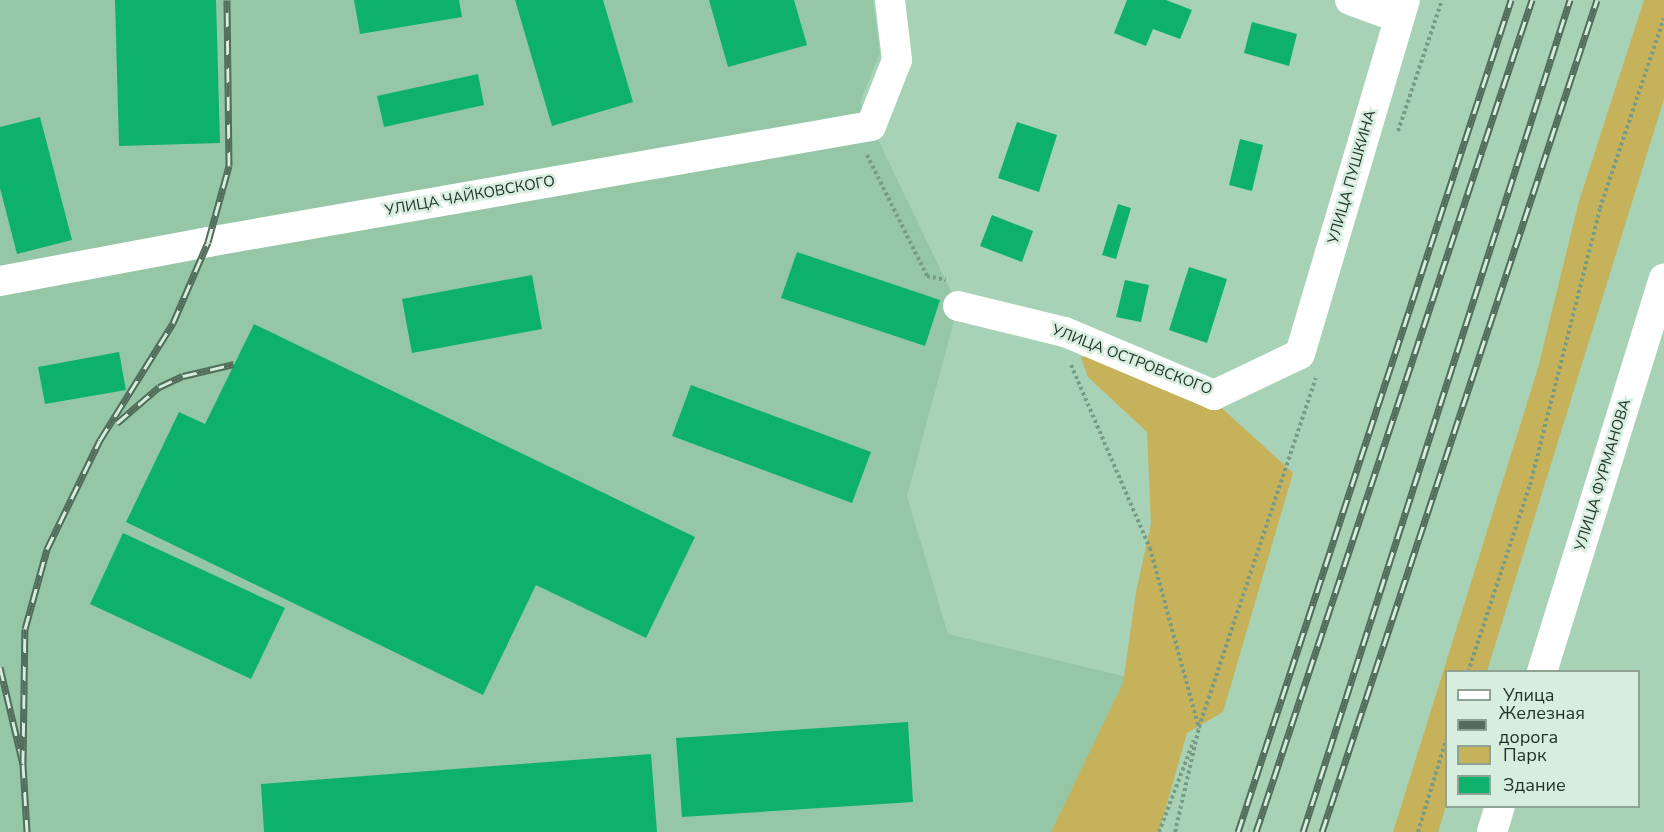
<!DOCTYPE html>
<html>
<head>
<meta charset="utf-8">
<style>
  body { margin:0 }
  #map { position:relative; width:1664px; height:832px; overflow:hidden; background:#a7d2b6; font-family:"Nunito Sans",sans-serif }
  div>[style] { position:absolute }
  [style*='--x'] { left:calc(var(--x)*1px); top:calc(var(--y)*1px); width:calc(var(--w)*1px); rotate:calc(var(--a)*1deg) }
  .built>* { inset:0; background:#95c7a7 }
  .green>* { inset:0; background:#c6b25b }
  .building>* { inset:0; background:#0eb16c }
  .path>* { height:4px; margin-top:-2px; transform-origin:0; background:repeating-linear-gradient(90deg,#799b85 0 3px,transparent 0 6px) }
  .minor>* { height:30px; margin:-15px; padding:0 15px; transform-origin:15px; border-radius:15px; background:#fff }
  .rail>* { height:7px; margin-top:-3.5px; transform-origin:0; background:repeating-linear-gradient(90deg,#d7edde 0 14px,#526d5b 0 28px); box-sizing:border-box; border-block:2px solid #526d5b }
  span { translate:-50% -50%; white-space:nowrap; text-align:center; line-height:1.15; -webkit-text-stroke:5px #d7edde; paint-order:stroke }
  .street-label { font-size:15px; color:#223328 }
  .legend { position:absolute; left:1445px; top:670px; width:195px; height:138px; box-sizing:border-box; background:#d7edde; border:2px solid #8fa395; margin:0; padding:8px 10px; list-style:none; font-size:18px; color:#223328 }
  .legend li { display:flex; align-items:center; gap:12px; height:30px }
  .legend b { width:30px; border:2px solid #8fa395 }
</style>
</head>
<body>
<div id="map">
  <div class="built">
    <i style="clip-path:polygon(0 0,873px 0,880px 53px,860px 102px,958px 306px,907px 496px,948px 634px,1144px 681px,1072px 832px,0 832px)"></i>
  </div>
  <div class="green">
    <i style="clip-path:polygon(1644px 0,1664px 0,1664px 99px,1487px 671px,1446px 672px,1446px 806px,1438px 832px,1393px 832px,1538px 368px,1579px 201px)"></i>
    <i style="clip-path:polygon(1094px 349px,1214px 401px,1293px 473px,1223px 712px,1187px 733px,1159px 832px,1051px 832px,1123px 683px,1136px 592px,1151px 524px,1147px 432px,1088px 377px,1081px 358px)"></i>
  </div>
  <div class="building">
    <i style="clip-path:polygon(115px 0,216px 0,220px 143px,119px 146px)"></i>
    <i style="clip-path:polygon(354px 0,459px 0,462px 17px,360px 34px)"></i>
    <i style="clip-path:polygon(515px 0,603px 0,633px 102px,552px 126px)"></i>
    <i style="clip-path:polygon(709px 0,794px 0,807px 45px,728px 67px)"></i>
    <i style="clip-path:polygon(1127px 0,1166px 0,1192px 10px,1180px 39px,1153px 29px,1146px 46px,1114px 33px)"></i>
    <i style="clip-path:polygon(1252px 22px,1297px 34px,1289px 66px,1244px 53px)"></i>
    <i style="clip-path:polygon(478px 74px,484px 105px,384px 127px,377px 96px)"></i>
    <i style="clip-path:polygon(40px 117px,72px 240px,17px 254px,0 188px,0 127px)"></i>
    <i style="clip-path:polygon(1017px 122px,1057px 135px,1039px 192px,998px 178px)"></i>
    <i style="clip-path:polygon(1240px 139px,1263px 145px,1252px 191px,1229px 185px)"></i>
    <i style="clip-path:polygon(1118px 204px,1131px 208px,1116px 259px,1102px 255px)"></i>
    <i style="clip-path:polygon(992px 215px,1033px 231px,1022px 262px,980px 246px)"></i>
    <i style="clip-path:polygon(797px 252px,940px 300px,925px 346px,781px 298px)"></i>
    <i style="clip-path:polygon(1189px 267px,1227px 279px,1207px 343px,1169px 330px)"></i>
    <i style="clip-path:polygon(532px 275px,542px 329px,412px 353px,402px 299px)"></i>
    <i style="clip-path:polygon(1125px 280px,1149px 285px,1141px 322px,1116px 317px)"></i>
    <i style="clip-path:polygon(254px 324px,695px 537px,646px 638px,536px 585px,483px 695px,126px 522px,179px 412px,205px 424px)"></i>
    <i style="clip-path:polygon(119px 352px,126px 390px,45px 404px,38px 367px)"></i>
    <i style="clip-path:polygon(691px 385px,871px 452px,852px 503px,672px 436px)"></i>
    <i style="clip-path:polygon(123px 533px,285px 608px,251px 679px,90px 604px)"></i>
    <i style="clip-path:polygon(908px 722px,913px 802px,682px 817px,676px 738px)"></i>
    <i style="clip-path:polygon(651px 754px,657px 832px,264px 832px,261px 784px)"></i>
  </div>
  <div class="path">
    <i style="--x:1398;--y:131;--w:138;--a:-71.4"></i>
    <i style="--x:867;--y:155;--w:135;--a:63.6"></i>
    <i style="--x:927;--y:276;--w:19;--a:12"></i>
    <i style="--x:1071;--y:365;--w:199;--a:66.7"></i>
    <i style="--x:1150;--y:548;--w:187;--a:74.8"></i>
    <i style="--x:1468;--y:672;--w:197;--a:-71.7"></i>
    <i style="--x:1530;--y:485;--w:286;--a:-75.8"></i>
    <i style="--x:1600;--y:208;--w:200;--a:-71.4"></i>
    <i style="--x:1159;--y:832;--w:98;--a:-69.2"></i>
    <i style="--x:1175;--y:832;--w:108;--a:-77.1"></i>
    <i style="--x:1199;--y:727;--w:368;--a:-71.5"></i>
    <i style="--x:1418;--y:832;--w:96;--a:-73.1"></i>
  </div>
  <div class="minor">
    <i style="--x:1350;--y:0;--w:52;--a:20.2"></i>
    <i style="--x:0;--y:281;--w:212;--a:-10.6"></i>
    <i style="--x:208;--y:242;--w:673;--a:-9.92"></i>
    <i style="--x:871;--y:126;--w:71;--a:-68.5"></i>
    <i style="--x:897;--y:60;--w:60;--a:-96.7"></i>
    <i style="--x:958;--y:306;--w:110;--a:13.7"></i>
    <i style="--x:1065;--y:332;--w:162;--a:22.9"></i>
    <i style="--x:1214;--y:395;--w:95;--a:-25.5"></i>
    <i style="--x:1300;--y:354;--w:369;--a:-73.5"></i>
    <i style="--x:1542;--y:672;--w:412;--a:-72.8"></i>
    <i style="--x:1492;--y:832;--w:27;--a:-73"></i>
  </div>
  <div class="rail">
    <i style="--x:117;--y:423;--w:55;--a:-40.6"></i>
    <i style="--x:159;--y:387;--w:26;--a:-25"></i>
    <i style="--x:183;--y:376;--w:52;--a:-13.2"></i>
    <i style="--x:0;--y:667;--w:100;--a:76.7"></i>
    <i style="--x:23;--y:764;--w:68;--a:86.6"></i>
    <i style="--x:23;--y:764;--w:135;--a:-89.2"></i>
    <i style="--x:25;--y:629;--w:83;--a:-74.6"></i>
    <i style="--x:47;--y:549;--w:121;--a:-64.1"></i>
    <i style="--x:100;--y:440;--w:138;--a:-58"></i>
    <i style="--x:173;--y:323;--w:88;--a:-66.6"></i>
    <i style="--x:208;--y:242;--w:79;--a:-74.6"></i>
    <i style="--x:229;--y:166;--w:166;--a:-90.7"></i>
    <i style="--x:1238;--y:832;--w:876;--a:-71.83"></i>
    <i style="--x:1256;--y:832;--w:877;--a:-71.65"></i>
    <i style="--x:1303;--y:832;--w:874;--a:-72.21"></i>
    <i style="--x:1322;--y:832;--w:876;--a:-71.71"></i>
  </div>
  <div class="street-label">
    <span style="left:1352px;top:177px;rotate:-74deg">УЛИЦА ПУШКИНА</span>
    <span style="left:470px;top:196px;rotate:-10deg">УЛИЦА ЧАЙКОВСКОГО</span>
    <span style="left:1132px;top:360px;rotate:21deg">УЛИЦА ОСТРОВСКОГО</span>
    <span style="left:1603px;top:475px;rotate:-73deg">УЛИЦА ФУРМАНОВА</span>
  </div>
  <ul class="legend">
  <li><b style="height:8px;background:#fff"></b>Улица</li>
  <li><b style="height:8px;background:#526d5b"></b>Железная дорога</li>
  <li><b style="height:16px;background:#c6b25b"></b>Парк</li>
  <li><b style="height:16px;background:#0eb16c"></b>Здание</li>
  </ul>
</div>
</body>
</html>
